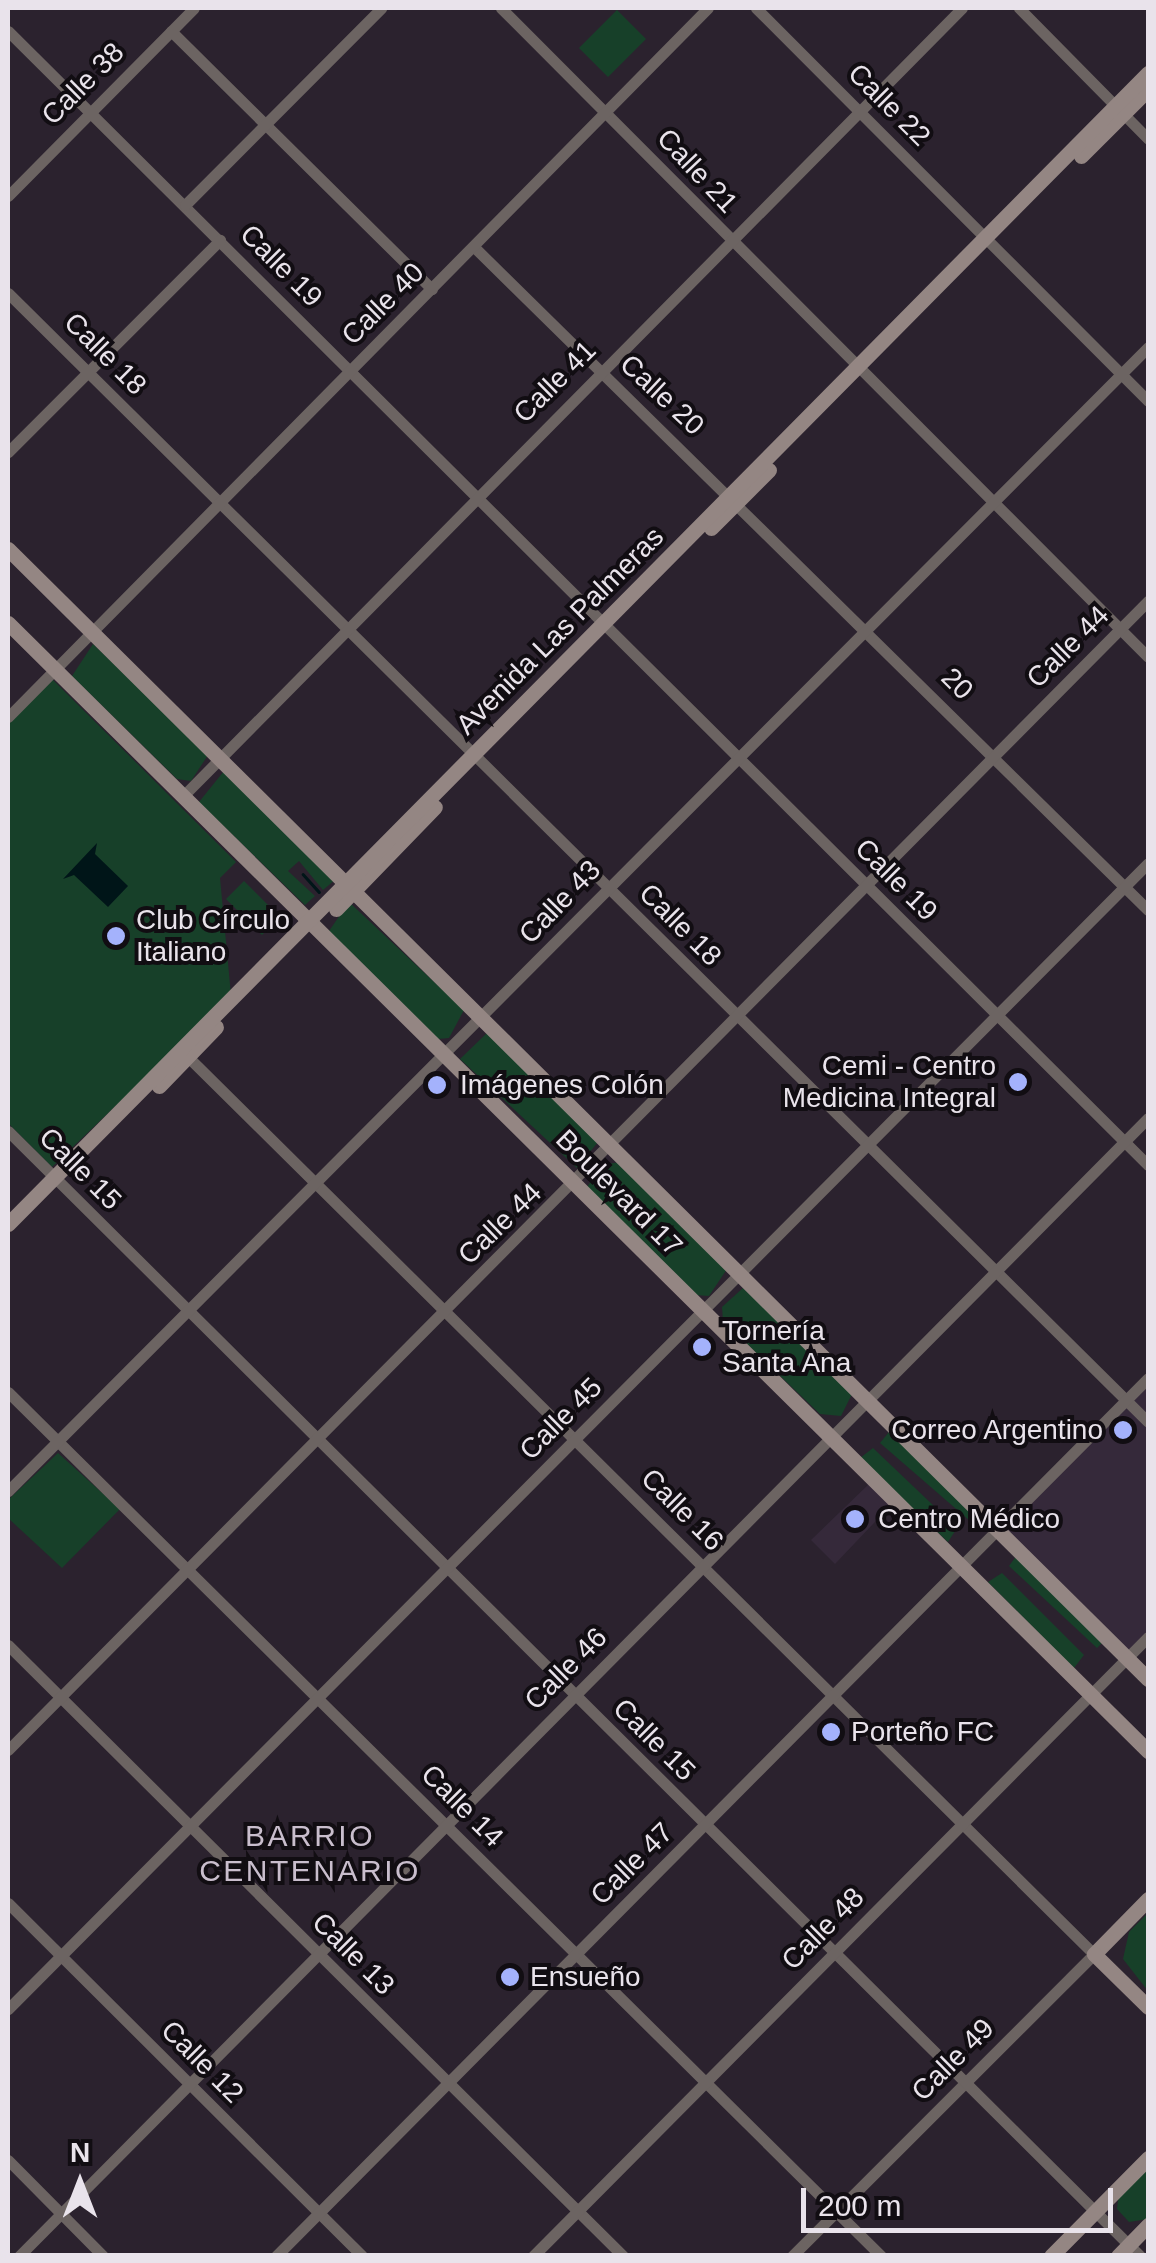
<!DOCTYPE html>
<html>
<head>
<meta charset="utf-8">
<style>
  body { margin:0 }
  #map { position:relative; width:1156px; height:2263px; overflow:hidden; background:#2b222e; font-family:Arial,sans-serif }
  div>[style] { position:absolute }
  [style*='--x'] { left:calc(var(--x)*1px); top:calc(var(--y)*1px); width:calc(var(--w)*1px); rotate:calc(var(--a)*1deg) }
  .built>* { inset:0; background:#35293a }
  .green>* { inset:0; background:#174029 }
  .water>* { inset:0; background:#001518 }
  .stream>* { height:2.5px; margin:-1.25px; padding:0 1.25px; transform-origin:1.25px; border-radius:1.25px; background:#001518 }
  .street>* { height:11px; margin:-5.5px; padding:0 5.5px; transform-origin:5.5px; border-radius:5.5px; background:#6c6462 }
  .secondary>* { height:15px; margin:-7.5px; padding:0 7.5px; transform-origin:7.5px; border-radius:7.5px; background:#948683 }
  .dots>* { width:28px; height:28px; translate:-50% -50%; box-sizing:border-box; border:5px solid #110d12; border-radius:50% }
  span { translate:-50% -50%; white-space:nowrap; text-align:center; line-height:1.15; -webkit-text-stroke:8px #110d12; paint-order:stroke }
  .street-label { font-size:28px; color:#e9e3eb }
  .poi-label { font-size:28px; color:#e9e3eb }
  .left { translate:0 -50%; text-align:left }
  .right { translate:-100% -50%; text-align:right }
  .neighbourhood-label { font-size:30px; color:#c9becd; letter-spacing:2.5px }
  .frame { position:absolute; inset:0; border:10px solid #e9e3eb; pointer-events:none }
  .north { position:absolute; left:30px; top:2133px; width:100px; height:100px; -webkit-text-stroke:8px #110d12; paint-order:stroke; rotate:0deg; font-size:28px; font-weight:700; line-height:40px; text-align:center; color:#e9e3eb }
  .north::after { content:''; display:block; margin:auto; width:35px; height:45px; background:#e9e3eb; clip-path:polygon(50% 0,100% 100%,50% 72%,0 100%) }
  .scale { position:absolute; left:801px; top:2188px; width:312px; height:45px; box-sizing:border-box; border:5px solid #e9e3eb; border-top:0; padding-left:12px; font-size:30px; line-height:35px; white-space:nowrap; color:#e9e3eb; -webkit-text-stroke:8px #110d12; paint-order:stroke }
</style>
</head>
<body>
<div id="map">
  <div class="built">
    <i style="clip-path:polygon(1148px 1378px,1148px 1637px,1127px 1658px,999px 1530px)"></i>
    <i style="clip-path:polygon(870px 1483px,892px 1504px,835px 1564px,811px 1540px)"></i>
  </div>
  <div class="green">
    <i style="clip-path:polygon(617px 10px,646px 39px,608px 77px,579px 48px)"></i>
    <i style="clip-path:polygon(93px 644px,208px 755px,191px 781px,177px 779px,72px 676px)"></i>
    <i style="clip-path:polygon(49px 676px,236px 862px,220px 878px,231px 995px,52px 1167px,8px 1123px,8px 718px)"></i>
    <i style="clip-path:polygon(224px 771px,336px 879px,323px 890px,299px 861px,288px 871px,315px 896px,305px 905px,199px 802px)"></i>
    <i style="clip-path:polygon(244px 881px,280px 917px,262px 935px,226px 899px)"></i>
    <i style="clip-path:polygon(349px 902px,464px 1010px,449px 1038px,438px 1039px,329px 931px)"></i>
    <i style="clip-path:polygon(488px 1032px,598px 1142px,577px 1168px,460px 1059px)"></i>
    <i style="clip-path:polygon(620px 1162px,727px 1269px,709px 1296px,695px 1295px,587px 1187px,602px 1165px)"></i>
    <i style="clip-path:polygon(743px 1288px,853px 1392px,841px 1416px,820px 1414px,723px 1321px,722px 1307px)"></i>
    <i style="clip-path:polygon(889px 1432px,975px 1516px,970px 1521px,880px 1443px)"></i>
    <i style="clip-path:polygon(873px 1448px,957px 1528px,948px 1542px,860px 1458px)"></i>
    <i style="clip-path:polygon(58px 1453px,120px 1509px,62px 1568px,8px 1518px,8px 1500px)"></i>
    <i style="clip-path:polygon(1017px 1555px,1104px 1641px,1097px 1648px,1009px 1566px)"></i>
    <i style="clip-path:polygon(1002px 1573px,1084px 1655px,1074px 1668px,988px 1582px)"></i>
    <i style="clip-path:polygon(1148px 1913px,1148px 1991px,1123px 1959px,1129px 1932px)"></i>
    <i style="clip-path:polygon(1148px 2163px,1148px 2219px,1129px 2222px,1117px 2209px,1119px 2193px)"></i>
  </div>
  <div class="water">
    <i style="clip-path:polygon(97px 843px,95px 854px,128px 886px,108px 907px,74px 875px,63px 879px)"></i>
  </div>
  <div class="stream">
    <i style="--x:303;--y:874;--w:24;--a:48"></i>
  </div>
  <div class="street">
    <i style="--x:501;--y:8;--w:916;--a:45.09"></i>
    <i style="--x:756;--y:8;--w:555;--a:45.07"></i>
    <i style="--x:1019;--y:8;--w:184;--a:45.4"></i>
    <i style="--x:8;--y:31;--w:1608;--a:44.85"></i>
    <i style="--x:171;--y:31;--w:367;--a:44.7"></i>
    <i style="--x:8;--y:196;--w:264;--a:-45.3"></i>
    <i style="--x:185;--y:205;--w:278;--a:-45.1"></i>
    <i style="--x:474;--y:247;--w:945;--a:44.53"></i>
    <i style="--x:8;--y:293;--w:1604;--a:44.72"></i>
    <i style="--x:8;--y:452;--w:300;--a:-45"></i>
    <i style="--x:8;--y:717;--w:996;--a:-45.37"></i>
    <i style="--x:185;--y:794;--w:1105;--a:-45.33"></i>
    <i style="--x:183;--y:1052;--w:1282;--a:44.72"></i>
    <i style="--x:1094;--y:1954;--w:427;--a:135"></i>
    <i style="--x:8;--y:1131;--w:1596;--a:44.82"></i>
    <i style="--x:8;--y:1392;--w:1228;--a:44.7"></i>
    <i style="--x:8;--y:1491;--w:1615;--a:-45.1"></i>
    <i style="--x:8;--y:1645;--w:867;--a:44.81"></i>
    <i style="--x:8;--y:1750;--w:1619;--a:-45.23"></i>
    <i style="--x:8;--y:1903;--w:500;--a:44.9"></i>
    <i style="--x:8;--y:2009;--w:1616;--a:-45.15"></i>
    <i style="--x:8;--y:2160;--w:135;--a:45.3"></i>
    <i style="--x:19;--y:2256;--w:1603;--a:-45.23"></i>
    <i style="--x:276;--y:2256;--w:1237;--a:-45.2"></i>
    <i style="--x:533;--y:2256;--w:873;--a:-45.19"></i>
  </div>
  <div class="secondary">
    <i style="--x:1081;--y:156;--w:95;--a:-45"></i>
    <i style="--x:711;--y:528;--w:82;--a:-45"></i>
    <i style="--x:8;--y:549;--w:1605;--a:44.75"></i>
    <i style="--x:8;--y:623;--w:1604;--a:44.7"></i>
    <i style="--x:336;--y:909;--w:142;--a:-45.9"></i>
    <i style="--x:159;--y:1086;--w:82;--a:-46"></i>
    <i style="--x:8;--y:1224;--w:1620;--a:-45.28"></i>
    <i style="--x:1148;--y:1899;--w:77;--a:134.5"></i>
    <i style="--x:1094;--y:1954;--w:76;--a:44.5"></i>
    <i style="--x:1051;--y:2256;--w:138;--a:-45.3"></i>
    <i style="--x:1118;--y:2256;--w:43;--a:-45.9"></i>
  </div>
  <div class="dots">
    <i style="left:116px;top:936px;background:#a4b2fc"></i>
    <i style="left:1018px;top:1082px;background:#a4b2fc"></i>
    <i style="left:437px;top:1085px;background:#a4b2fc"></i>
    <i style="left:702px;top:1347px;background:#a4b2fc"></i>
    <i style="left:1123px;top:1430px;background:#a4b2fc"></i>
    <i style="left:855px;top:1519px;background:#a4b2fc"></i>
    <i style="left:831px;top:1732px;background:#a4b2fc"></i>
    <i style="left:510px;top:1977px;background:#a4b2fc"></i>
  </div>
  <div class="street-label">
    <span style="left:83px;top:84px;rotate:-45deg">Calle 38</span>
    <span style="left:889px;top:105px;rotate:45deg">Calle 22</span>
    <span style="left:697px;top:171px;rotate:47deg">Calle 21</span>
    <span style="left:281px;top:266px;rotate:45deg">Calle 19</span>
    <span style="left:383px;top:304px;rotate:-45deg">Calle 40</span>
    <span style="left:105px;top:354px;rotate:45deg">Calle 18</span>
    <span style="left:555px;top:382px;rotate:-45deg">Calle 41</span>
    <span style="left:662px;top:395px;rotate:43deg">Calle 20</span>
    <span style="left:560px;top:631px;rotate:-45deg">Avenida Las Palmeras</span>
    <span style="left:1068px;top:647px;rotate:-45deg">Calle 44</span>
    <span style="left:957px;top:684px;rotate:45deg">20</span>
    <span style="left:896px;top:880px;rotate:45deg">Calle 19</span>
    <span style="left:560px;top:902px;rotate:-46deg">Calle 43</span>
    <span style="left:680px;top:925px;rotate:45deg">Calle 18</span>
    <span style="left:80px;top:1169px;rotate:45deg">Calle 15</span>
    <span style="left:619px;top:1193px;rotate:45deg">Boulevard 17</span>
    <span style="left:500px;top:1224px;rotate:-44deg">Calle 44</span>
    <span style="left:561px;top:1419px;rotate:-45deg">Calle 45</span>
    <span style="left:682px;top:1510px;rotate:45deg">Calle 16</span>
    <span style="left:566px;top:1669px;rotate:-45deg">Calle 46</span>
    <span style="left:654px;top:1740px;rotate:45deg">Calle 15</span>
    <span style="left:462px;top:1806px;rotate:45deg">Calle 14</span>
    <span style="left:632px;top:1864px;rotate:-45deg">Calle 47</span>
    <span style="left:823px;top:1929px;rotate:-45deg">Calle 48</span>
    <span style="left:353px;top:1954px;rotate:45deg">Calle 13</span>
    <span style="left:953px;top:2060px;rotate:-45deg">Calle 49</span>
    <span style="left:202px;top:2062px;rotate:45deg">Calle 12</span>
  </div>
  <div class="poi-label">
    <span class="left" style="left:136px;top:936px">Club Círculo<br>Italiano</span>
    <span class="right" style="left:996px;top:1082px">Cemi - Centro<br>Medicina Integral</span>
    <span class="left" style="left:460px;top:1085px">Imágenes Colón</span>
    <span class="left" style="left:722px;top:1347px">Tornería<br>Santa Ana</span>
    <span class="right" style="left:1103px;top:1430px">Correo Argentino</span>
    <span class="left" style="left:878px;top:1519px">Centro Médico</span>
    <span class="left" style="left:851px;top:1732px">Porteño FC</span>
    <span class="left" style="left:530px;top:1977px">Ensueño</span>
  </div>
  <div class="neighbourhood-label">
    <span style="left:310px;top:1853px">BARRIO<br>CENTENARIO</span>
  </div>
  <div class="frame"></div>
  <div class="north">N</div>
  <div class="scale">200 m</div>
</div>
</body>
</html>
